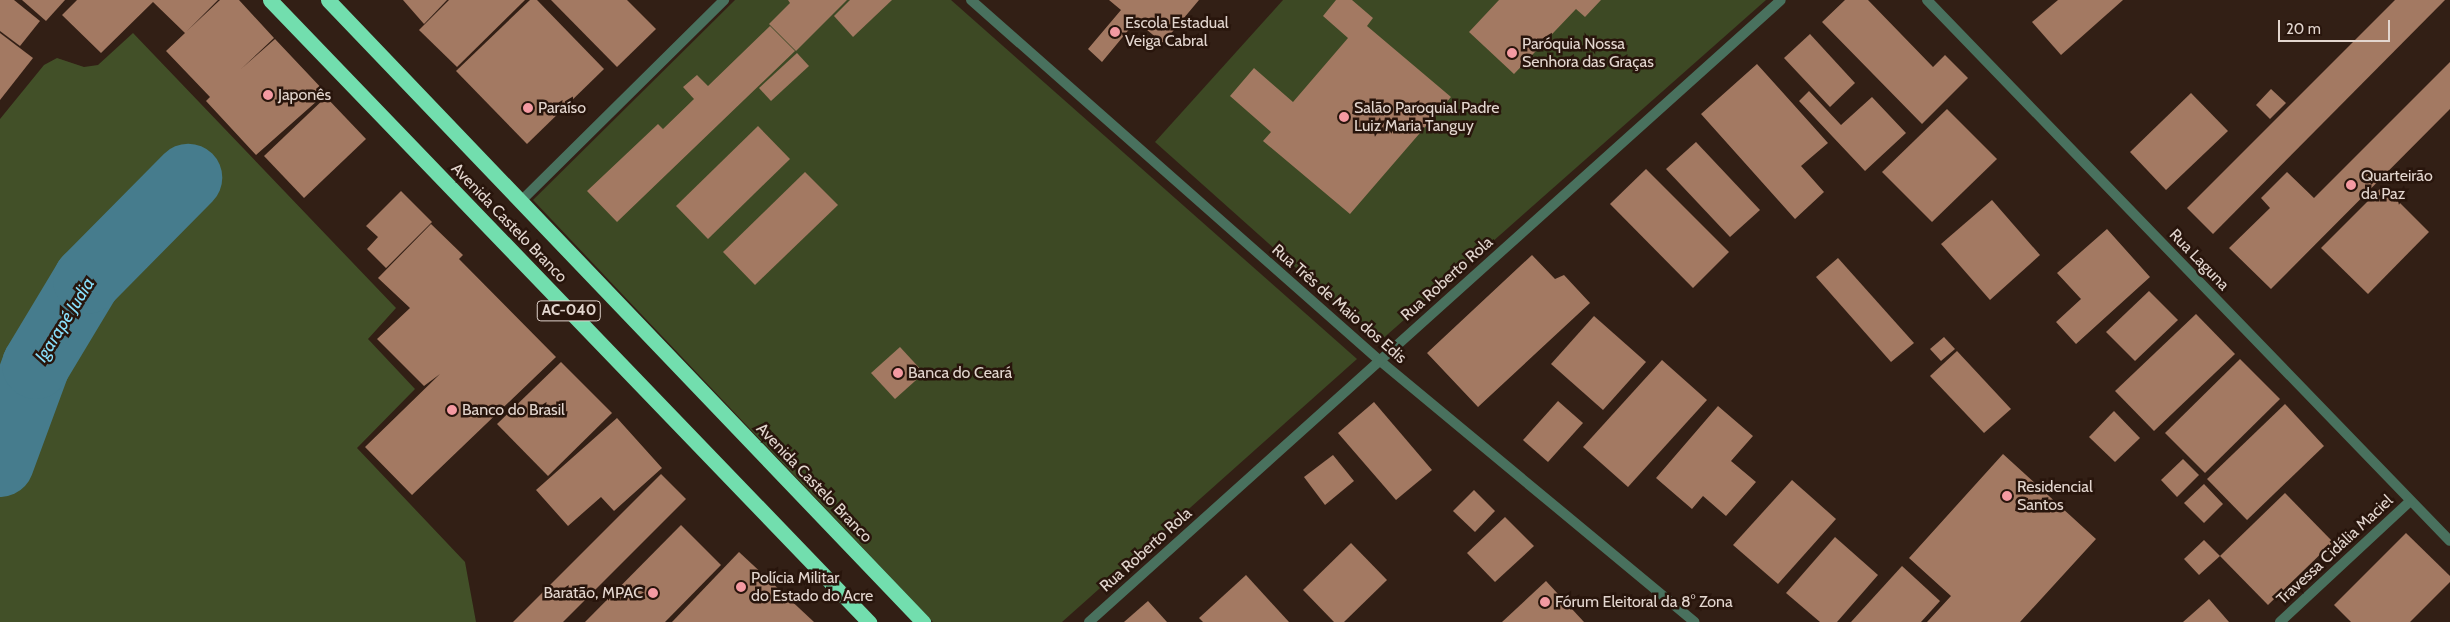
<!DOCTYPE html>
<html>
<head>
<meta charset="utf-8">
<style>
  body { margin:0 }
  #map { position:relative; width:2450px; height:622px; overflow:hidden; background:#321f15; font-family:Cabin,sans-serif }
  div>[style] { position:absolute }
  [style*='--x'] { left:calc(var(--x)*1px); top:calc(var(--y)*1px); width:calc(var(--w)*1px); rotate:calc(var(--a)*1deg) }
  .green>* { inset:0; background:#3d4924 }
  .forest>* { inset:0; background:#425028 }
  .river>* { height:68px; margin:-34px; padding:0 34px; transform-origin:34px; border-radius:34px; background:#467c8d }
  .building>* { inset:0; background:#a37962 }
  .street>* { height:10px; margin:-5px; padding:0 5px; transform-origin:5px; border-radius:5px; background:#49715e }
  .highway>* { height:15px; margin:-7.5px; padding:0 7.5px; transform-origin:7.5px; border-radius:7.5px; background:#72deae }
  .dots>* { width:14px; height:14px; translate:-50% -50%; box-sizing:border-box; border:2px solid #28150c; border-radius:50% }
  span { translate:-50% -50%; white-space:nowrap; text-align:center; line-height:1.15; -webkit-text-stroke:5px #28150c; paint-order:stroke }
  .shield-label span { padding:1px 4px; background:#28150c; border:1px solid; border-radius:4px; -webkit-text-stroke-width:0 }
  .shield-label { font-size:15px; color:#e3d6cf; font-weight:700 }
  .poi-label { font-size:16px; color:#e3d6cf }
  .left { translate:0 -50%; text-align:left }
  .right { translate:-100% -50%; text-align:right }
  .street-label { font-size:16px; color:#e3d6cf }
  .water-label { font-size:18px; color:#89e0fc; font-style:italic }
  .scale { position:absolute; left:2278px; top:20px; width:112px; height:22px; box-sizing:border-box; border:2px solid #e3d6cf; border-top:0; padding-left:6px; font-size:15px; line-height:18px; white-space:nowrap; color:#e3d6cf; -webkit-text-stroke:4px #28150c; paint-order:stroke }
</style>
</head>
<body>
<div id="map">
  <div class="green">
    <i style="clip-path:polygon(735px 0,951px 0,1357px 359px,1062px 622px,933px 622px,533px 200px)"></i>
    <i style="clip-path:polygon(1283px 0,1766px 0,1379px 342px,1155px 142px)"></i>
  </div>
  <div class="forest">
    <i style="clip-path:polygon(133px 33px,396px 308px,368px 339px,415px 389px,357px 448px,465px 562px,476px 622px,0 622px,0 119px,44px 65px,57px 58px,84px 67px,98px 65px)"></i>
  </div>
  <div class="river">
    <i style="--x:0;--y:463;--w:104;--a:-69.8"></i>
    <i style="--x:36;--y:365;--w:99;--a:-59"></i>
    <i style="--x:87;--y:280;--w:144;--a:-45.3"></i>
  </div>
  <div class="building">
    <i style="clip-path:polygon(0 0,14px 0,40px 21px,20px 46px,0 31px)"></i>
    <i style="clip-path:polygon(22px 0,65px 0,46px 21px)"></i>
    <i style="clip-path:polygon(77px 0,218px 0,187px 31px,220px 0,239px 0,274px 38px,241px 69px,275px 39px,326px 93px,256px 155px,206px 101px,210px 97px,166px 51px,185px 33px,153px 2px,101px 53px,62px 15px)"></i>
    <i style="clip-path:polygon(403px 0,447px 0,424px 24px)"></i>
    <i style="clip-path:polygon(449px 0,525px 0,457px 67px,419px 30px)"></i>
    <i style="clip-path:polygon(530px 0,537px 0,604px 69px,527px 144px,456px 71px)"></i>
    <i style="clip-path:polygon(551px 0,627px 0,656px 29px,617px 67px)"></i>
    <i style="clip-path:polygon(788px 0,847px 0,796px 51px,769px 24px,790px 3px)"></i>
    <i style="clip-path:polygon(850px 0,892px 0,853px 37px,834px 16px)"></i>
    <i style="clip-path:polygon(1109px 0,1199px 0,1163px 43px,1136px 21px,1102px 62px,1088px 49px,1121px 10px)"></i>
    <i style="clip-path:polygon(1336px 0,1352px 0,1373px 18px,1367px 26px,1451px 97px,1350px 214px,1263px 141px,1271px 132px,1230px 96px,1254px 68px,1293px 102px,1348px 38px,1323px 16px)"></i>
    <i style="clip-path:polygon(1499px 0,1601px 0,1585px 17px,1576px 9px,1514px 74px,1469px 32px)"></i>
    <i style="clip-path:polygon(1845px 0,1868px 0,1933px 67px,1945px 55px,1968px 78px,1922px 124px,1822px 22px)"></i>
    <i style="clip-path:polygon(2058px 0,2123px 0,2061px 55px,2032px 22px)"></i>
    <i style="clip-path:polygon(2395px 0,2445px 0,2213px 234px,2187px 208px)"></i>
    <i style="clip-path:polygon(770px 26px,795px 51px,617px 222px,587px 191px,658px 124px,663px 129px,694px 99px,683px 87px,697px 75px,708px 86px)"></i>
    <i style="clip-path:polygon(0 33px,33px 58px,0 100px)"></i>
    <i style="clip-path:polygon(1810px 34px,1855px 83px,1830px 107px,1784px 58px)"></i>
    <i style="clip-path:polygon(797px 53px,809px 66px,771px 101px,759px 88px)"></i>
    <i style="clip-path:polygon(2450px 62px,2450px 109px,2271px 289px,2229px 248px,2270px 208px,2261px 198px,2287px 172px,2314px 198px)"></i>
    <i style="clip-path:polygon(1757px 64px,1828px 143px,1801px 166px,1824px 192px,1795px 219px,1701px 114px)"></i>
    <i style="clip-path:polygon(2271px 89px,2286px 103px,2270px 119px,2256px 105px)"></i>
    <i style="clip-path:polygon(1809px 91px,1841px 125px,1872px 97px,1906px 133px,1865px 171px,1799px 101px)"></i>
    <i style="clip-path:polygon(2191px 93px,2228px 131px,2166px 190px,2130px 152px)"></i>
    <i style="clip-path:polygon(326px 97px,366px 139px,304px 198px,264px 156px)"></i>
    <i style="clip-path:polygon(1947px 109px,1997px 159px,1932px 222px,1882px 172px)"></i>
    <i style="clip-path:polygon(758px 126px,790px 159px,708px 239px,676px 206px)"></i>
    <i style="clip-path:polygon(1696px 142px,1760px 210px,1730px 237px,1666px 169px)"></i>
    <i style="clip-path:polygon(1646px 169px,1729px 252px,1693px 288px,1610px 204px)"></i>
    <i style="clip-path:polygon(805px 172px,838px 205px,755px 285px,723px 252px)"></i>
    <i style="clip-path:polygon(2383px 186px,2429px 232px,2368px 294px,2321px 248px)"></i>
    <i style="clip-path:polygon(401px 191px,432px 222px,386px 268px,367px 249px,378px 237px,366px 226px)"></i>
    <i style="clip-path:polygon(1992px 200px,2040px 255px,1990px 300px,1941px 244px)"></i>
    <i style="clip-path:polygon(431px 224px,463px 255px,459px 259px,556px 357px,412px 495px,365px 447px,440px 374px,424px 386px,377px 339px,410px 308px,378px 278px)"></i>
    <i style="clip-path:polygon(2107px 229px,2150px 277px,2076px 344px,2056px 322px,2081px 299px,2057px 273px)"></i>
    <i style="clip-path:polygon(1532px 255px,1555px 279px,1564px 275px,1590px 303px,1478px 407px,1427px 353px)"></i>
    <i style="clip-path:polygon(1838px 258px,1914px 343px,1891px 362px,1816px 277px)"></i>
    <i style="clip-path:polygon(2149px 291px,2178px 320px,2135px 361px,2106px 332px)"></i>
    <i style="clip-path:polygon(2196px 314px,2235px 354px,2154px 431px,2115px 391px)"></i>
    <i style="clip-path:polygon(1594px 316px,1646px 362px,1603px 410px,1551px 364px)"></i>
    <i style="clip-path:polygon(1944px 337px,1955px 349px,1941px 361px,1930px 349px)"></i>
    <i style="clip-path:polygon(900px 347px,924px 373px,895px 399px,871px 373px)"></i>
    <i style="clip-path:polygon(1957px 351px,2011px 409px,1984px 433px,1930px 376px)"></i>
    <i style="clip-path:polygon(2240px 359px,2280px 399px,2205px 473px,2165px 433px)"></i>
    <i style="clip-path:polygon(1662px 360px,1707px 400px,1628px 487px,1583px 447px)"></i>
    <i style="clip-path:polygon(561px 362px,612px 413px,548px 476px,497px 424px)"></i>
    <i style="clip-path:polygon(1558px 401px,1583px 423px,1548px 462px,1523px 440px)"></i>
    <i style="clip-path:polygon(1374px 402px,1432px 470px,1396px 500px,1338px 433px)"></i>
    <i style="clip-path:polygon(2285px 404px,2324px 446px,2247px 520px,2207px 479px)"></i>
    <i style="clip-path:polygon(1718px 406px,1753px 436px,1731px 461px,1756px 482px,1726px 516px,1703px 496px,1692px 509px,1656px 478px)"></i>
    <i style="clip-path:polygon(2114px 411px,2140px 438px,2115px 462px,2089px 437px)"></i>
    <i style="clip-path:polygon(617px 418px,662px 468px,614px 511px,601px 497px,568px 526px,536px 490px)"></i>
    <i style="clip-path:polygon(2003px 454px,2096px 539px,2020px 622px,1927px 622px,1951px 596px,1909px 558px)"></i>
    <i style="clip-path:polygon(1333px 455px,1354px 481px,1325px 505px,1304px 477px)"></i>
    <i style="clip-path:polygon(2183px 459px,2199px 475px,2177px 497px,2161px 480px)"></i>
    <i style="clip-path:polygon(661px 474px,686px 499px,563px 622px,513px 622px)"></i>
    <i style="clip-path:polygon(1792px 480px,1836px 519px,1778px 584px,1733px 545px)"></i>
    <i style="clip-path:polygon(2204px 484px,2223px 504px,2204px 523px,2184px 503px)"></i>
    <i style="clip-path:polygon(1474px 490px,1495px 511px,1475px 532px,1453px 511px)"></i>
    <i style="clip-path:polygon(2285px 493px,2333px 542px,2268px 605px,2220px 556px)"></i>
    <i style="clip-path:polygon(1505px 517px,1534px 546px,1495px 582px,1467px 553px)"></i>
    <i style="clip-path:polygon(681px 525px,721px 565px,665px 622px,585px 622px)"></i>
    <i style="clip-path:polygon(2406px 533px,2450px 576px,2450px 582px,2410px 622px,2351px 622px,2334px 605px)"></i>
    <i style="clip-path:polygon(1835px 537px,1878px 575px,1837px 622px,1820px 622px,1786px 593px)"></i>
    <i style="clip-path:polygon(2204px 540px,2220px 556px,2199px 575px,2184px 559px)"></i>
    <i style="clip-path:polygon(1351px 543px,1387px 580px,1344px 622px,1334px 622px,1303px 590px)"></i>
    <i style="clip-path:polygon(739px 552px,814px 622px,672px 622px)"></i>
    <i style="clip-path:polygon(1902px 566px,1940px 601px,1921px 622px,1851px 622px)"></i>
    <i style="clip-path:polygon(1246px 575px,1289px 622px,1203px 622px,1199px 618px)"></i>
    <i style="clip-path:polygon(1546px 581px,1584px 622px,1502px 622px)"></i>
    <i style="clip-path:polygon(2209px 599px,2229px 622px,2183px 622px)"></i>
    <i style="clip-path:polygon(1148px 601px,1167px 622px,1124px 622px)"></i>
  </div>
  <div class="street">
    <i style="--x:971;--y:0;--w:544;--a:41.42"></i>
    <i style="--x:1379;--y:360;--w:410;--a:39.7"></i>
    <i style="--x:1927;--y:0;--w:752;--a:45.97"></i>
    <i style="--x:521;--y:201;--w:286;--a:-44.7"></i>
    <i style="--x:1089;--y:622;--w:930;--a:-41.95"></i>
    <i style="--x:2280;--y:622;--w:178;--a:-42.9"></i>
  </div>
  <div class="highway">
    <i style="--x:270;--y:0;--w:864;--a:46.08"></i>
    <i style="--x:328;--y:0;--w:861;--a:46.27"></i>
  </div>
  <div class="dots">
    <i style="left:1115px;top:32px;background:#f49aa2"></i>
    <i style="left:1512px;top:53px;background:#f49aa2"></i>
    <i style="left:268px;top:95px;background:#f49aa2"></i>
    <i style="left:528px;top:108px;background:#f49aa2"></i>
    <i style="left:1344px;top:117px;background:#f49aa2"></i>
    <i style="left:2351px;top:185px;background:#f49aa2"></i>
    <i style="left:898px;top:373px;background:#f49aa2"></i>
    <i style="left:452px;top:410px;background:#f49aa2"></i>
    <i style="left:2007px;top:496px;background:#f49aa2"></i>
    <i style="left:741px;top:587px;background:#f49aa2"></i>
    <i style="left:653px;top:593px;background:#f49aa2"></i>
    <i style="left:1545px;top:602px;background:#f49aa2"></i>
  </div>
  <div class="shield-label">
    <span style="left:569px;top:311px">AC-040</span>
  </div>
  <div class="poi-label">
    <span class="left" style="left:1125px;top:32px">Escola Estadual<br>Veiga Cabral</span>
    <span class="left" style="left:1522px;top:53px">Paróquia Nossa<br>Senhora das Graças</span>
    <span class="left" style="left:278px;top:95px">Japonês</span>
    <span class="left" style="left:538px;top:108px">Paraíso</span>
    <span class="left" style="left:1354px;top:117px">Salão Paroquial Padre<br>Luiz Maria Tanguy</span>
    <span class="left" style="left:2361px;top:185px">Quarteirão<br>da Paz</span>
    <span class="left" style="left:908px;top:373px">Banca do Ceará</span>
    <span class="left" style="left:462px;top:410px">Banco do Brasil</span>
    <span class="left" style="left:2017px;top:496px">Residencial<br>Santos</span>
    <span class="left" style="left:751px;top:587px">Polícia Militar<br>do Estado do Acre</span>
    <span class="right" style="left:643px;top:593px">Baratão, MPAC</span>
    <span class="left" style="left:1555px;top:602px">Fórum Eleitoral da 8° Zona</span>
  </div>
  <div class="street-label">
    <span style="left:509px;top:223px;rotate:46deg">Avenida Castelo Branco</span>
    <span style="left:2199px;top:260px;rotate:46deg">Rua Laguna</span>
    <span style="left:1447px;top:279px;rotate:-42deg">Rua Roberto Rola</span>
    <span style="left:1339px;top:304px;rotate:41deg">Rua Três de Maio dos Edis</span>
    <span style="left:814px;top:483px;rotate:46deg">Avenida Castelo Branco</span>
    <span style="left:1146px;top:550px;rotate:-42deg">Rua Roberto Rola</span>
    <span style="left:2335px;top:550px;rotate:-43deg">Travessa Cidália Maciel</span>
  </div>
  <div class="water-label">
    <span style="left:65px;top:320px;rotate:-58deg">Igarapé Judia</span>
  </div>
  <div class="scale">20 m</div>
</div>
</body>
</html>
